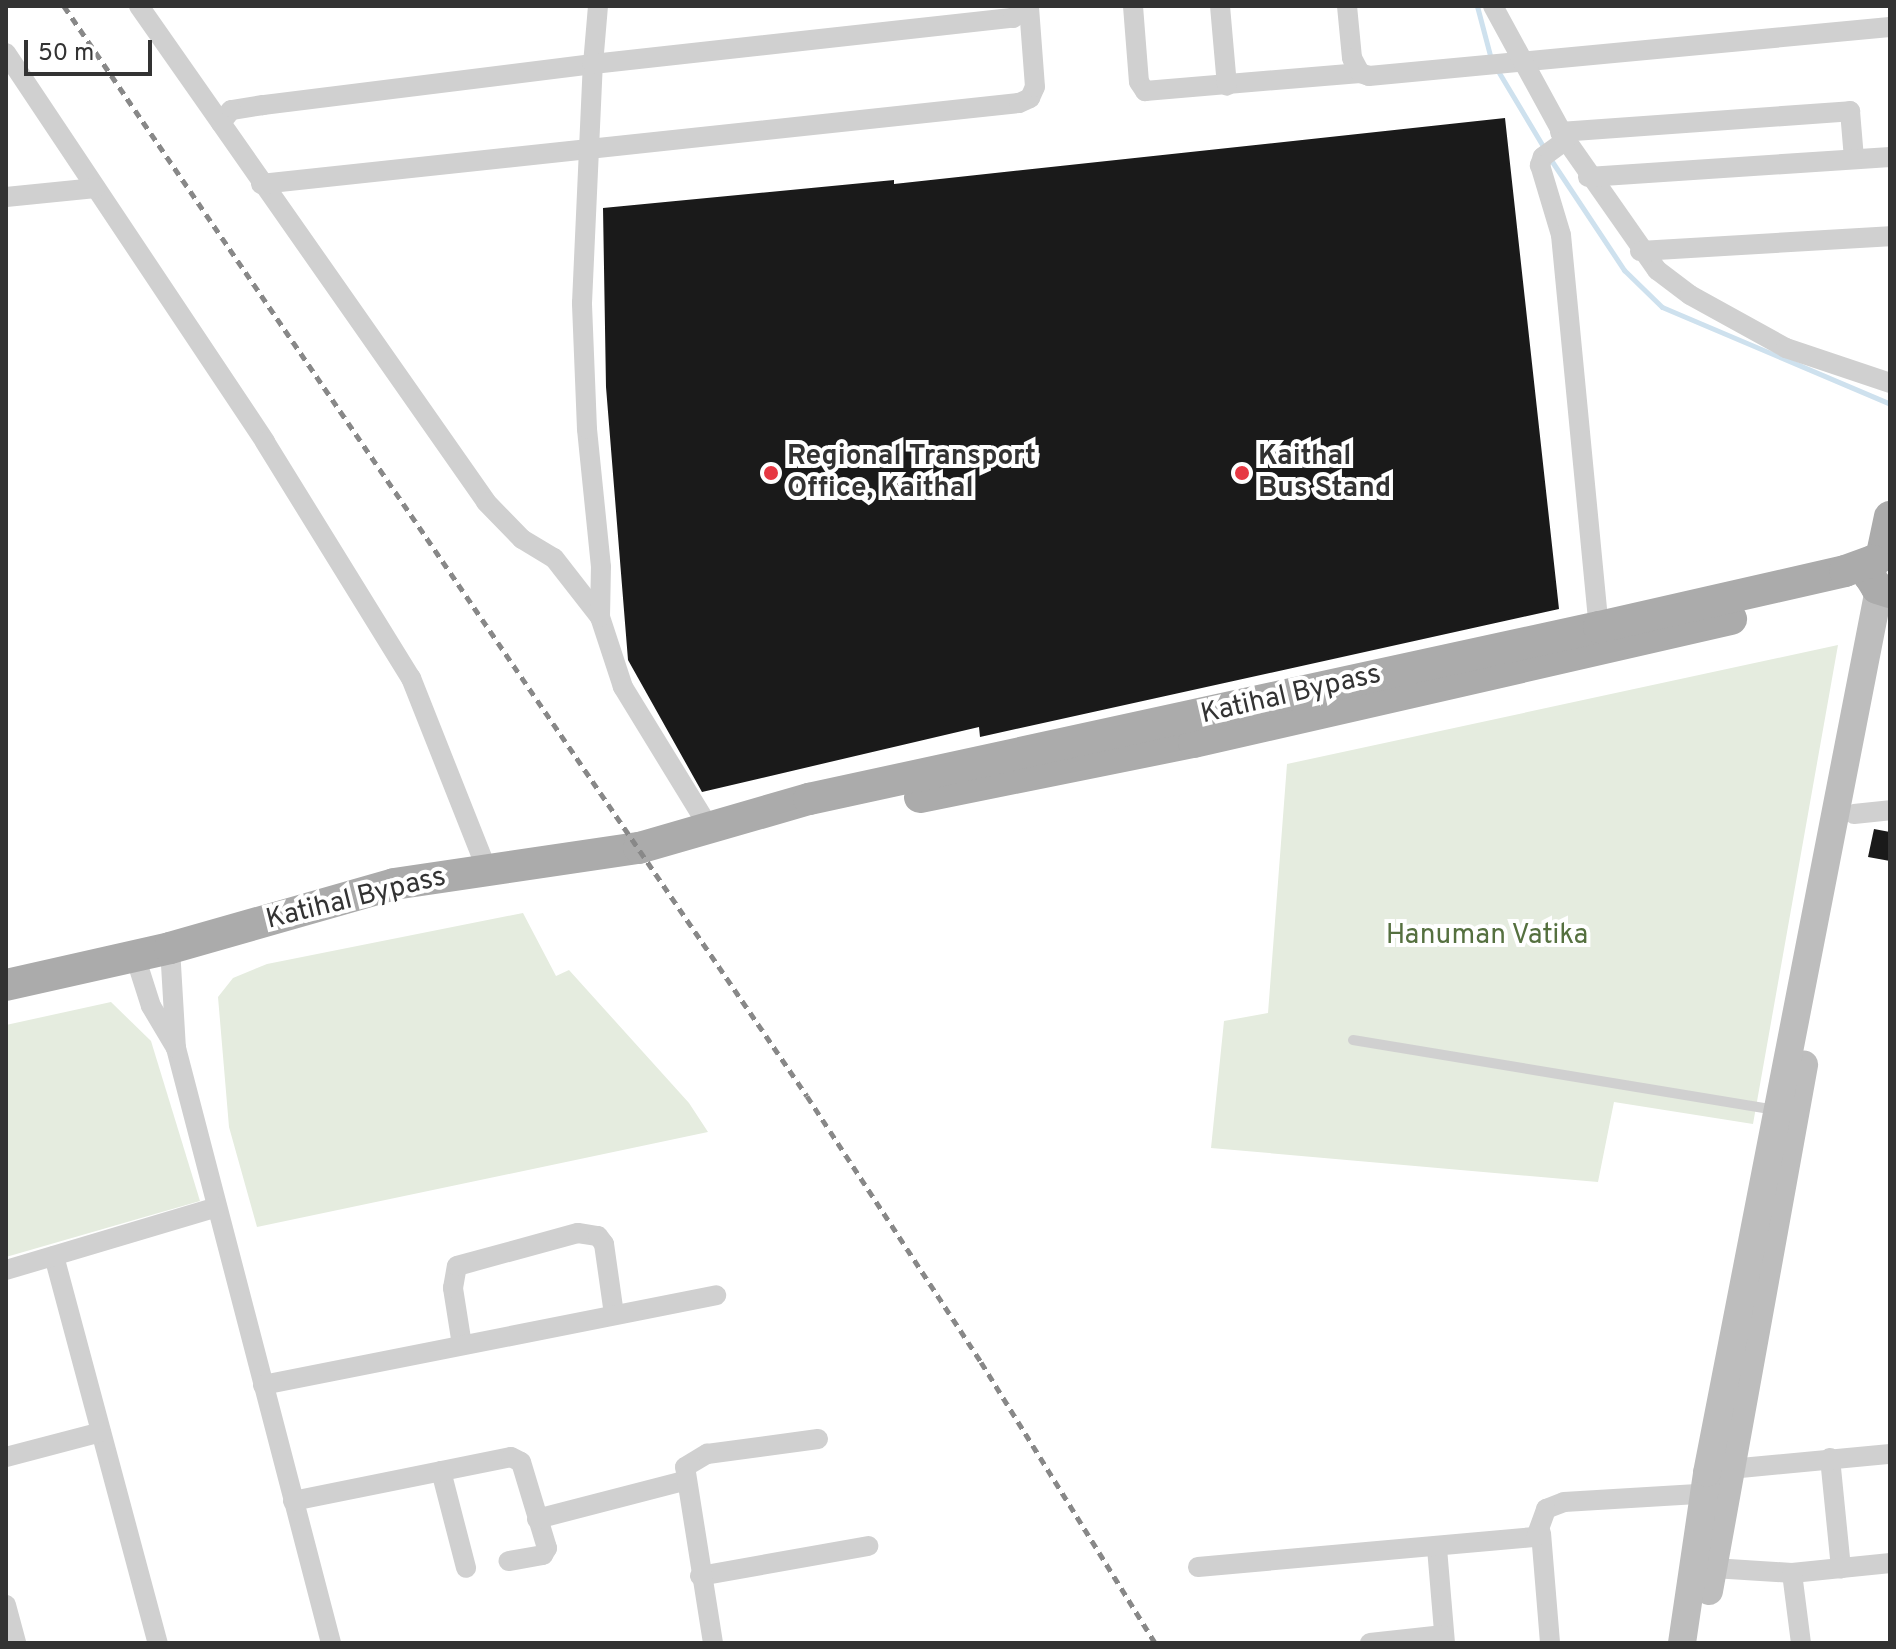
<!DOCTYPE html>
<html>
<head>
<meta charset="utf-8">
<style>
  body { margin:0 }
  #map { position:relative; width:1896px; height:1649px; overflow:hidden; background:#fff; font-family:Overpass,sans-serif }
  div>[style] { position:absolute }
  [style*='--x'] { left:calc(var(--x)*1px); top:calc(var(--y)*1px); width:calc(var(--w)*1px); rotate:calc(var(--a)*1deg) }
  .green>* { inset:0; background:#e5ecdf }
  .stream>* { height:5px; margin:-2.5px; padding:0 2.5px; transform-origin:2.5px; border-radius:2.5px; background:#cee1ee }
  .building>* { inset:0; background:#1a1a1a }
  .service>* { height:10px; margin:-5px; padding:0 5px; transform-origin:5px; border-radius:5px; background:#d0d0d0 }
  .minor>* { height:20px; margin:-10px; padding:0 10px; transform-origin:10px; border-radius:10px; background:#d0d0d0 }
  .secondary>* { height:28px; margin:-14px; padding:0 14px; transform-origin:14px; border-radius:14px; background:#bdbdbd }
  .primary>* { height:32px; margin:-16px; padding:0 16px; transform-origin:16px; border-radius:16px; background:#ababab }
  .rail>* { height:5px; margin-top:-2.5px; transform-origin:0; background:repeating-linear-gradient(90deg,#888 0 8px,transparent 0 14px) }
  .dots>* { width:22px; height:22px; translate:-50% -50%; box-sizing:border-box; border:4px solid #fff; border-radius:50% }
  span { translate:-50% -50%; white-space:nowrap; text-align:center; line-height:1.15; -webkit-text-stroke:8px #fff; paint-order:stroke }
  .poi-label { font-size:28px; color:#333; font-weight:700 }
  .left { translate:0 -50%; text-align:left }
  .street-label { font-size:28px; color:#333 }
  .park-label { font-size:28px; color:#55703f }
  .frame { position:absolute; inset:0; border:8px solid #333; pointer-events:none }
  .scale { position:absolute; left:24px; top:40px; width:128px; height:36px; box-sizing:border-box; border:4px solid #333; border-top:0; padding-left:10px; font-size:24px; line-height:28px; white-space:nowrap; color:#333; -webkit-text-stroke:6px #fff; paint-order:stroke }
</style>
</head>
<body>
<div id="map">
  <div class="green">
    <i style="clip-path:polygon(1838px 645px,1753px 1124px,1614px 1102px,1598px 1182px,1211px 1148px,1224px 1021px,1268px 1013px,1287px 764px)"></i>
    <i style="clip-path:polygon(523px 913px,556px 976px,569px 970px,689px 1103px,708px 1132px,257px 1227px,229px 1127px,218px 997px,233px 978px,267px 964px)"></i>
    <i style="clip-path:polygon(111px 1002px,151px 1041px,200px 1201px,6px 1257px,6px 1025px)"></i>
  </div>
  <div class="stream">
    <i style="--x:1477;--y:6;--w:55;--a:75.2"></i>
    <i style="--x:1498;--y:71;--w:90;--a:59.1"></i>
    <i style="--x:1549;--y:157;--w:136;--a:56.4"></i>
    <i style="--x:1624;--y:270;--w:53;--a:44.2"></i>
    <i style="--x:1662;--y:307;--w:248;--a:23"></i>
  </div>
  <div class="building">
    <i style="clip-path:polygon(1505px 118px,1559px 609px,980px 737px,979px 727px,702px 792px,628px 660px,606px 387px,603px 208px,894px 180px,894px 184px)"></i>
    <i style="clip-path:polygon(1874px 829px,1890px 832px,1890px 861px,1868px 857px)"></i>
  </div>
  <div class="service">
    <i style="--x:1353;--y:1040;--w:427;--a:9.4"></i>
  </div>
  <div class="minor">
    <i style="--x:139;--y:6;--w:143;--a:55"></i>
    <i style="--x:598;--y:6;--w:58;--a:94.9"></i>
    <i style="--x:593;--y:64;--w:333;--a:172.9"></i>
    <i style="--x:263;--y:105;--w:32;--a:171"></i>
    <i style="--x:231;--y:110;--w:16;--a:128"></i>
    <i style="--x:221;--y:123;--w:462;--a:55"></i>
    <i style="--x:486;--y:502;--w:52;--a:45.8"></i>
    <i style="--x:522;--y:539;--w:37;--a:31"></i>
    <i style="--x:554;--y:558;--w:75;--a:52.1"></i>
    <i style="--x:1133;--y:6;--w:76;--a:85.5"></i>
    <i style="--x:1139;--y:82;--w:11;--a:56"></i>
    <i style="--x:1145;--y:91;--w:216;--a:-4.8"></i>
    <i style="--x:1220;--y:6;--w:80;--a:85"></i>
    <i style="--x:1347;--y:6;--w:52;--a:84.5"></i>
    <i style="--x:1352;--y:58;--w:17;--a:62"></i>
    <i style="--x:1360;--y:73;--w:9;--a:18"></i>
    <i style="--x:1369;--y:76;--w:523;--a:-5.37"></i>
    <i style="--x:1493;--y:6;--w:153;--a:61.4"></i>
    <i style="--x:1566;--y:140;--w:159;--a:55"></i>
    <i style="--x:1657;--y:270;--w:41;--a:37.1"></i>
    <i style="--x:1690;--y:295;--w:110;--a:28.9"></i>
    <i style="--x:1786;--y:348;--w:110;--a:18.6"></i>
    <i style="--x:6;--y:53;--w:467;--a:56.3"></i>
    <i style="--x:265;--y:442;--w:278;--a:58.3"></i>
    <i style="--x:411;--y:678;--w:206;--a:68.4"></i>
    <i style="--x:1560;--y:132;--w:291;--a:-4.1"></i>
    <i style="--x:1850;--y:111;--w:48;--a:85.2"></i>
    <i style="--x:1566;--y:140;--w:29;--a:144"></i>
    <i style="--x:1543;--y:157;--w:9;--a:111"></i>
    <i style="--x:1540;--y:165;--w:73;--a:73.3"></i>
    <i style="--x:1561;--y:235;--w:394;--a:84.5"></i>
    <i style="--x:1588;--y:177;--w:303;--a:-3.8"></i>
    <i style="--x:261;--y:184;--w:762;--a:-6.1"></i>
    <i style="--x:1019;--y:103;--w:12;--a:-24"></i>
    <i style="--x:1030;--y:98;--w:12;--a:-66"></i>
    <i style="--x:1035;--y:87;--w:80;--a:-94.3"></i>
    <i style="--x:6;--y:197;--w:90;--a:-5.7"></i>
    <i style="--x:1640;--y:251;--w:250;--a:-3.4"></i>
    <i style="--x:1854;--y:814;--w:36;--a:-6"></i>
    <i style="--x:710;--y:829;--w:167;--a:-121.5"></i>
    <i style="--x:623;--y:687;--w:74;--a:-108.2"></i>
    <i style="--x:600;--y:617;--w:50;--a:-88.9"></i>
    <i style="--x:601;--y:567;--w:139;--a:-95.8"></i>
    <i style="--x:587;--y:429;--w:126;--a:-92.3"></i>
    <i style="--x:582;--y:303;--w:239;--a:-87.4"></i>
    <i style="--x:593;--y:64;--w:423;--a:-6.3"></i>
    <i style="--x:1013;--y:18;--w:20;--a:-37"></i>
    <i style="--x:170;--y:948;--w:100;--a:86.6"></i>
    <i style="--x:176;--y:1048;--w:615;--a:75.4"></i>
    <i style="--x:135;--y:956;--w:52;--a:72.3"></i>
    <i style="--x:151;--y:1006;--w:49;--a:59.2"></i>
    <i style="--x:54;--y:1256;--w:401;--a:75"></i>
    <i style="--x:6;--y:1270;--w:220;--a:-16.6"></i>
    <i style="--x:462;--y:1345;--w:58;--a:-99"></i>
    <i style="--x:453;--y:1288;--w:22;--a:-80"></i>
    <i style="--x:457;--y:1266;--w:125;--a:-15.3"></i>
    <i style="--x:578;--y:1233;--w:20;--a:9"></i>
    <i style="--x:598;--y:1236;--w:10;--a:53"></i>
    <i style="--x:604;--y:1244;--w:71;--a:81.9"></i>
    <i style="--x:263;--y:1385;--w:462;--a:-11.2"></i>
    <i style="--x:6;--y:1457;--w:98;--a:-14.7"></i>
    <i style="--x:1830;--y:1458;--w:111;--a:84.3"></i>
    <i style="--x:1730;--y:1469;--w:161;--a:-5.4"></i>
    <i style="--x:441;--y:1471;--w:100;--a:75.5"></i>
    <i style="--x:293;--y:1501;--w:222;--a:-11.4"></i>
    <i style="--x:511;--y:1457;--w:11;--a:27"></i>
    <i style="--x:521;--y:1462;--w:90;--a:73.2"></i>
    <i style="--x:547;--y:1548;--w:8;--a:120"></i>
    <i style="--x:543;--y:1555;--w:35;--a:170"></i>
    <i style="--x:537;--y:1519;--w:152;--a:-14.5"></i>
    <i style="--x:1541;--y:1533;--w:110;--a:85.3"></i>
    <i style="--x:1437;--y:1548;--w:95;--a:85.2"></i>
    <i style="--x:1198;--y:1567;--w:339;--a:-5.1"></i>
    <i style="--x:1536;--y:1537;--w:30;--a:-70"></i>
    <i style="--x:1546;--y:1509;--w:19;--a:-21"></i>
    <i style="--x:1564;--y:1502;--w:150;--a:-3.4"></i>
    <i style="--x:1713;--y:1568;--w:79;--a:3.6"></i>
    <i style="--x:1792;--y:1573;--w:99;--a:-5.8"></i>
    <i style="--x:1792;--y:1573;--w:71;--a:82.7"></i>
    <i style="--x:700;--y:1576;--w:171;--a:-10.1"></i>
    <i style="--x:6;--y:1605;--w:39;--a:75"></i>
    <i style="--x:713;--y:1643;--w:178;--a:-99"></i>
    <i style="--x:685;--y:1467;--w:26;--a:-31"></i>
    <i style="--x:707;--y:1454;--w:112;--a:-7.7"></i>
    <i style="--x:1370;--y:1643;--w:74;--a:-6.2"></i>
  </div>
  <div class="secondary">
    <i style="--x:1709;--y:1591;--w:535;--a:-79.76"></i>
    <i style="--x:1682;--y:1643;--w:172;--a:-81.6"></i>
    <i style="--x:1707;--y:1473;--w:901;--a:-78.99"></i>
  </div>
  <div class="primary">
    <i style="--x:1887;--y:553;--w:16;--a:150"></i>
    <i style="--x:1873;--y:561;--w:15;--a:106"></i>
    <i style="--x:1869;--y:575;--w:15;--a:58"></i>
    <i style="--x:1877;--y:588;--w:14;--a:17"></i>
    <i style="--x:1882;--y:554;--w:38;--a:-78"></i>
    <i style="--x:920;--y:797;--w:279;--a:-11.4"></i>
    <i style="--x:1194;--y:742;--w:551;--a:-12.9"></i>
    <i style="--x:6;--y:985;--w:168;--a:-12.7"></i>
    <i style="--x:170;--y:948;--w:233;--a:-15.9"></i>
    <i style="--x:394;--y:884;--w:248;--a:-8.4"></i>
    <i style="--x:639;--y:848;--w:177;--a:-16.1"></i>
    <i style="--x:809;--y:799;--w:809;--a:-12.28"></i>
    <i style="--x:1599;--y:627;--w:252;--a:-12.8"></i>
    <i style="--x:1845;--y:571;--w:30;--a:-20"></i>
  </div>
  <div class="rail">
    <i style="--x:64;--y:6;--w:1319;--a:55.72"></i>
    <i style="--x:807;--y:1096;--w:318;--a:56.8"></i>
    <i style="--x:981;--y:1362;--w:331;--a:58.2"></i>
  </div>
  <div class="dots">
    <i style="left:771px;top:473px;background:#e63843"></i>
    <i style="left:1242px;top:473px;background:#e63843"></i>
  </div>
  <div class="poi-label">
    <span class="left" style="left:787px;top:473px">Regional Transport<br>Office, Kaithal</span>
    <span class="left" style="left:1258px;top:473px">Kaithal<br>Bus Stand</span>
  </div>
  <div class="street-label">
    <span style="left:1291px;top:695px;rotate:-13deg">Katihal Bypass</span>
    <span style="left:356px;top:899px;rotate:-14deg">Katihal Bypass</span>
  </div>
  <div class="park-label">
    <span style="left:1487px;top:936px">Hanuman Vatika</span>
  </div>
  <div class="frame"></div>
  <div class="scale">50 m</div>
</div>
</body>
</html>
